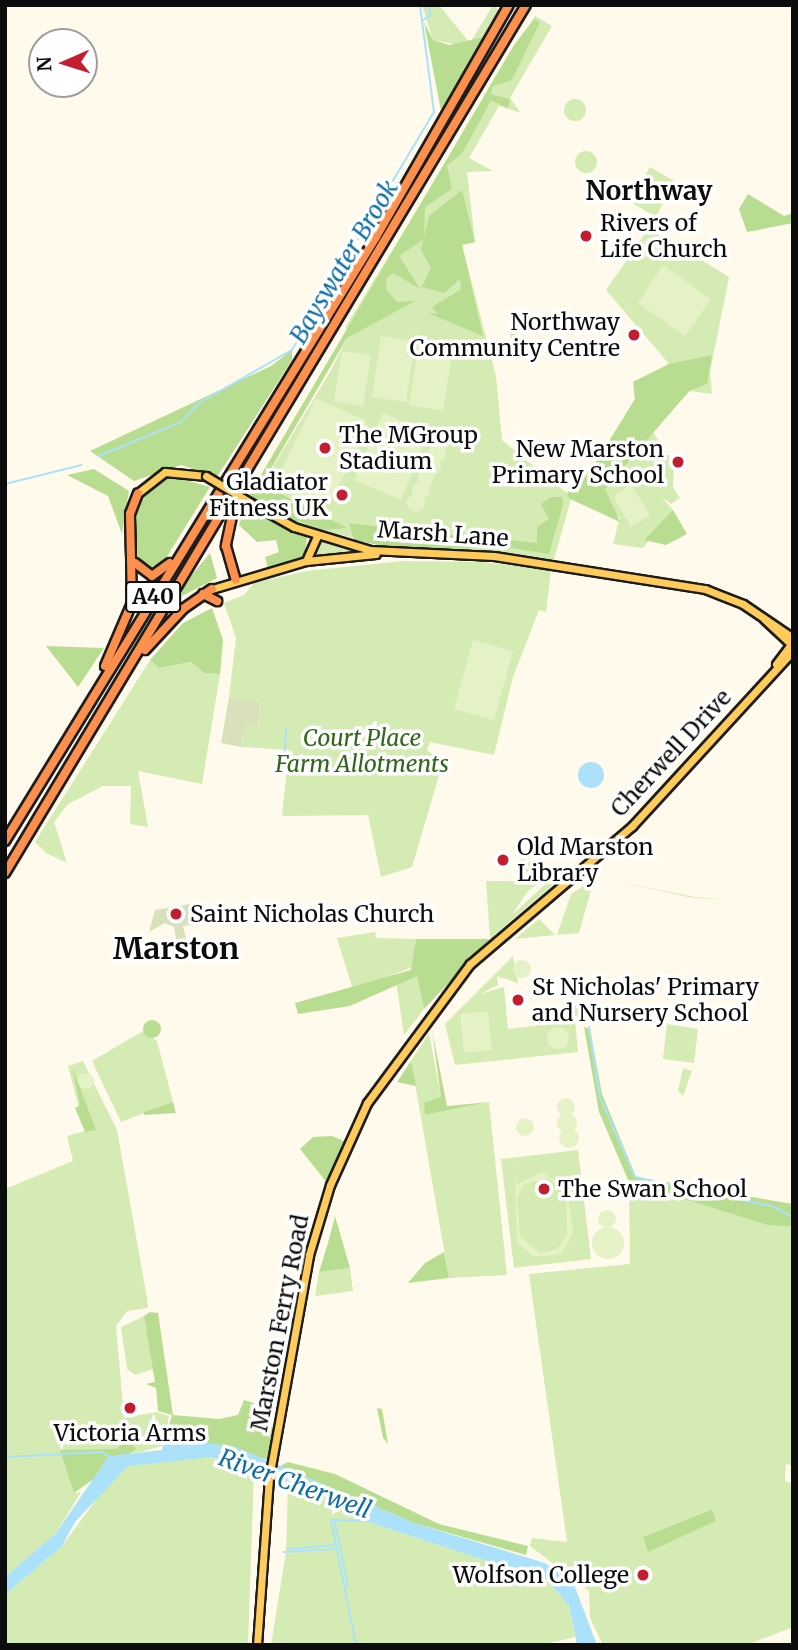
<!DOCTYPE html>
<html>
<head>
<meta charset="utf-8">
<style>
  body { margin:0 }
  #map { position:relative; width:798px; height:1650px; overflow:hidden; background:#fffaeb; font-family:Merriweather,serif }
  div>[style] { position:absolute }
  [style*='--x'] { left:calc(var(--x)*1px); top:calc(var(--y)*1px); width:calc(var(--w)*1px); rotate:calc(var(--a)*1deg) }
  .green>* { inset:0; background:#d4ebb3 }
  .round { border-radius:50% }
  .forest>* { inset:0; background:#b8dd91 }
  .cemetery>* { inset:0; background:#d8e1bb }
  .pitch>* { inset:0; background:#e5f2c5 }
  .water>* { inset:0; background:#ace2f9 }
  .stream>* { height:2px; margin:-1px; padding:0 1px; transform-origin:1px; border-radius:1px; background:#ace2f9 }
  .roads { filter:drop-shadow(2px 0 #1d1d1d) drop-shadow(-2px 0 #1d1d1d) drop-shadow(0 2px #1d1d1d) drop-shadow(0 -2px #1d1d1d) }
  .major>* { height:7px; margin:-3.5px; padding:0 3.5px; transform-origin:3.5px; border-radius:3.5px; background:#ffcc5b }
  .highway>* { height:8px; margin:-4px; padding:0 4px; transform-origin:4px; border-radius:4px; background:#fc904c }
  .bridges { filter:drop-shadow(2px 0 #1d1d1d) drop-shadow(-2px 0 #1d1d1d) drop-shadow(0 2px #1d1d1d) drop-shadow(0 -2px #1d1d1d) }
  .major-bridge>* { height:7px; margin:-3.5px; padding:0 3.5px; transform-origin:3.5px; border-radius:3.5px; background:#ffcc5b }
  .dots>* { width:19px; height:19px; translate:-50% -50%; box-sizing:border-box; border:4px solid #fff; border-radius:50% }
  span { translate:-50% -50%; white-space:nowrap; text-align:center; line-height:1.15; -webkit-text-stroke:7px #fff; paint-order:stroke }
  .shield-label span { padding:2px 5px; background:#fff; border:2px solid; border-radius:5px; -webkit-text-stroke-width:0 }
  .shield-label { font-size:21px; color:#0c0c0c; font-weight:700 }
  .poi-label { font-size:23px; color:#0c0c0c }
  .left { translate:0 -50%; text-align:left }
  .right { translate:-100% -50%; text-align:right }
  .street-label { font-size:23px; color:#0c0c0c }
  .park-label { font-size:23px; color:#2f6719; font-style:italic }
  .water-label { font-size:24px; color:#0f6da4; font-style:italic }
  .quarter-label { font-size:26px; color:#0c0c0c; font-weight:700 }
  .district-label { font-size:30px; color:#0c0c0c; font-weight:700 }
  .frame { position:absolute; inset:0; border:7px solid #0c0c0c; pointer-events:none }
  .north { position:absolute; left:28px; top:28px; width:70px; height:70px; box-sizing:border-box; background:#fff; border:2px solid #9e9e9e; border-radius:50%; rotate:267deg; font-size:19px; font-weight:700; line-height:28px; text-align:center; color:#0c0c0c }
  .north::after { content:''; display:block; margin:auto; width:24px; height:32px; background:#c31d30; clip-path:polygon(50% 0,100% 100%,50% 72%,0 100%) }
</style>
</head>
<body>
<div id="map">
  <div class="green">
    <i style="clip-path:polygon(422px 5px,439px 5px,470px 43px,493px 5px,499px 11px,484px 37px,465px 46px,433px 40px)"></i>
    <i style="clip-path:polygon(evenodd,535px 16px,552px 26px,510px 98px,521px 113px,499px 106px,469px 158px,493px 171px,467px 172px,475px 242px,462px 245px,496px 376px,502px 440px,567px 493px,610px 444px,635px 399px,633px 382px,669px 364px,606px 290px,649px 228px,729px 277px,710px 372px,712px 394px,690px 391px,653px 432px,674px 464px,673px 487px,680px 498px,671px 504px,661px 496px,673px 510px,643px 548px,613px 544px,620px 517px,571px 499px,554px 560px,393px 548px,303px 525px,253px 500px,330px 372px,347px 338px,346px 326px,535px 16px,534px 19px,539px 23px,512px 79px,493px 86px,491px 94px,509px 99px,508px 107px,491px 101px,447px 164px,461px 136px,534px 19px)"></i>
    <i class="round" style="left:564px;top:99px;width:22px;height:22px"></i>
    <i class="round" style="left:575px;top:151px;width:22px;height:22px"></i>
    <i style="clip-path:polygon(650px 167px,674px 181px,656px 217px,630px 202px)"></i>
    <i style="clip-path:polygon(509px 324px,526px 345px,514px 357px,513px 356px)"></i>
    <i style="clip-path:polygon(321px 539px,369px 551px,369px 552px,311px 558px)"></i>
    <i style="clip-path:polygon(482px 562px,551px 570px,546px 612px,539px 610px,513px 677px,494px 755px,430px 742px,427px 750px,443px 762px,412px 867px,381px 877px,368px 815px,282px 816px,289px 750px,241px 747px,245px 724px,258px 726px,260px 704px,229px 697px,236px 638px,224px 603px,244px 595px,254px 583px,306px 571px,402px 561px)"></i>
    <i style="clip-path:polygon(150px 660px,159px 668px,191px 662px,204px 673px,220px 674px,202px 784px,138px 771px,148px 827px,130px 824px,131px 786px,103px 786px,68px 804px,54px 822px,67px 863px,46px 853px,35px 842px)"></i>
    <i style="clip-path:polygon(521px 858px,550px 874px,527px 892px,512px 915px,553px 877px,556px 882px,490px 939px,486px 881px,517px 881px)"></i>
    <i style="clip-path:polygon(594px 879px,579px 933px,557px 935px,571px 894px)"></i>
    <i style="clip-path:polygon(615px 881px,694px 897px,724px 899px,693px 898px)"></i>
    <i style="clip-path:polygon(539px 919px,555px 935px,515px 939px)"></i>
    <i style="clip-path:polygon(375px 932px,376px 938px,416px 939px,413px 967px,353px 990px,337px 938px)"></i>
    <i style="clip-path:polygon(513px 956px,518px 983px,497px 976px,498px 985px,480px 994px,504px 987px,508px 1029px,575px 1021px,578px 1052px,455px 1065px,445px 1024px)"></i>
    <i style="clip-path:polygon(417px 975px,424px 1009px,404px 1035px,396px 981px)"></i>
    <i style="clip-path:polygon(580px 1005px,582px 1016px,555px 1019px,554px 1011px)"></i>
    <i style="clip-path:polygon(667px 1024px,698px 1029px,694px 1063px,663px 1059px)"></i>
    <i style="clip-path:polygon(143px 1031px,157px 1041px,173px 1102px,121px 1122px,92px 1061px)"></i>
    <i style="clip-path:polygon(429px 1033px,441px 1097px,425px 1115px,489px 1102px,507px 1275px,449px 1278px,411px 1061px)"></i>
    <i style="clip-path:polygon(83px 1061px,117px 1130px,147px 1298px,148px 1308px,127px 1311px,116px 1326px,124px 1418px,157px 1412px,169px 1416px,165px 1438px,172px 1443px,137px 1453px,61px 1450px,74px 1493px,81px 1492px,56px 1533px,5px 1577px,5px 1189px,73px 1161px,67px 1136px,85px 1131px,68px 1066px)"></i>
    <i style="clip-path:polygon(683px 1068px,692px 1071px,683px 1096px,678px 1091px)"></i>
    <i style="clip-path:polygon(578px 1150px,591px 1259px,514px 1268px,501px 1159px)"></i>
    <i style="clip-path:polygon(evenodd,629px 1182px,767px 1225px,793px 1227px,793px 1467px,786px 1463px,785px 1481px,793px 1484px,793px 1627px,747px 1645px,603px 1645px,590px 1618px,589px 1591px,530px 1546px,532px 1538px,567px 1542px,529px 1274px,630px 1264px,629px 1182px,711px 1509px,716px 1521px,648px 1551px,643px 1537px,711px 1509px)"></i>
    <i style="clip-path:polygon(350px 1268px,353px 1291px,315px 1296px,319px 1272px)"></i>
    <i style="clip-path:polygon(144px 1316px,154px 1369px,135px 1375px,127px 1369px,121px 1327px)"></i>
    <i style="clip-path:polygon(211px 1457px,254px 1470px,248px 1645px,5px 1645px,5px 1595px,62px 1546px,113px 1477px,128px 1465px)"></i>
    <i style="clip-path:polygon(288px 1483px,374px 1524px,548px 1581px,569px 1606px,575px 1637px,542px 1645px,271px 1645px,286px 1552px)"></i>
  </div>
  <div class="forest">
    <i style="clip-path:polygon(534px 19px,540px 22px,512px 80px,493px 86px,491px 94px,510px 99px,508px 108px,491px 101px,461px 155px,447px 165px,452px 189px,425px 207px,424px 239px,399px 256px,420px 289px,393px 273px,387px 277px,386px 289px,397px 302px,415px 301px,347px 338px,262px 484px,347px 528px,324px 530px,276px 513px,248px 497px,514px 45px)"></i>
    <i style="clip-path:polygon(424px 22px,433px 40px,449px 45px,484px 37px,441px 111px)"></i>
    <i style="clip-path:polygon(462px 190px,475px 242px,462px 245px,483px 336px,428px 313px,438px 314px,432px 307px,461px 289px,460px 279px,444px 293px,422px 287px,431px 268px,421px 250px,429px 216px)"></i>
    <i style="clip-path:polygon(748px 194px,784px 216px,793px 213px,793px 223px,747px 232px,739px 209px)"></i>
    <i style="clip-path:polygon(292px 350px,292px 360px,217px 477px,181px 465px,134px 481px,90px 451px,271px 366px)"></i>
    <i style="clip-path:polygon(712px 355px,707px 384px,689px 391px,605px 489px,620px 522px,570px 499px,567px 494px,588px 475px,635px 399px,633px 382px,669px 364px)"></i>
    <i style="clip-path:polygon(94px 469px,129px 491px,122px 534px,108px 496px,67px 475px)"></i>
    <i style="clip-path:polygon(169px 475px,210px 487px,163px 563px,144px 569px,135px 555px,133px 514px,145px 491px)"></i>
    <i style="clip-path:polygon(551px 497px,562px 497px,563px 504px,549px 554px,499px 546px,502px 532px,509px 540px,537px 543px,537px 527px,549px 519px,541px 504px)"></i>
    <i style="clip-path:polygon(246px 506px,307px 537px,305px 556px,268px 568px,265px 557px,279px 552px,276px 540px,257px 542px,239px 525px)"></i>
    <i style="clip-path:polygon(673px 510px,687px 534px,666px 545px,644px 540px)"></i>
    <i style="clip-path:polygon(349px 523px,481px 539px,494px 541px,493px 548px,393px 548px,354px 540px)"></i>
    <i style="clip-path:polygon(210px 553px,217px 578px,182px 596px,181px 588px)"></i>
    <i style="clip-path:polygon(212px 608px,223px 640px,220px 674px,204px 673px,191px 662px,159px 668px,150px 660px,183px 623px)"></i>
    <i style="clip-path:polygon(46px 646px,104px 648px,78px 687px)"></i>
    <i style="clip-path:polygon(416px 939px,490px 939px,424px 1009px,417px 976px,350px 1006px,298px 1014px,295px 1003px,411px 970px)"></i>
    <i class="round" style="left:143px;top:1020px;width:18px;height:18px"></i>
    <i style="clip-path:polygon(584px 1027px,590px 1029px,602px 1094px,636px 1177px,793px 1204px,793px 1227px,767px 1225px,629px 1182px,599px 1112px)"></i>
    <i style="clip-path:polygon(432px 1030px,447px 1106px,489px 1102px,425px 1115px,424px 1103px,441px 1097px)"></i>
    <i style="clip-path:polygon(411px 1061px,416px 1086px,397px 1082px)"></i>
    <i style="clip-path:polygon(72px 1067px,96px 1130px,85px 1132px,75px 1108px,80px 1105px)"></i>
    <i style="clip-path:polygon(173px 1102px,176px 1113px,144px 1115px,144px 1112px)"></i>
    <i style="clip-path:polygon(332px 1136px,346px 1142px,328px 1184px,300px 1149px,313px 1137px)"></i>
    <i style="clip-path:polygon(335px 1216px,350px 1268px,319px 1272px,328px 1243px)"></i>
    <i style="clip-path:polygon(444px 1252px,449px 1278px,408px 1283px,425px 1263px)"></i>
    <i style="clip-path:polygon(150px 1312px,158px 1313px,173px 1415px,219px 1419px,238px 1415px,244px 1400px,254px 1403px,251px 1419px,275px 1427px,269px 1460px,208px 1443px,205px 1435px,190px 1430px,184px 1430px,203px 1443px,165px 1439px,172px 1415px,158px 1411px,156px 1388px,146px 1384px,155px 1382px,144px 1316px)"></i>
    <i style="clip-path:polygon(377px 1408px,382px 1409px,388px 1444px,383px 1438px)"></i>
    <i style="clip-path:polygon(128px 1437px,136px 1449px,74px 1493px,60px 1450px,117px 1449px)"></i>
    <i style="clip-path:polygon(288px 1462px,335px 1474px,439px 1524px,528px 1546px,526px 1555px,414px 1523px,280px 1466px)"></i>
    <i style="clip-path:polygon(712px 1509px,716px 1521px,648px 1552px,643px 1537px)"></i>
  </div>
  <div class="cemetery">
    <i style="clip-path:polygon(229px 697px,260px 703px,258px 727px,245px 725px,241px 747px,221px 743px)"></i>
    <i style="clip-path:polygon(202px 902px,203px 924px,183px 926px,189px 952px,179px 955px,174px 927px,165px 923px,149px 932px,155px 910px)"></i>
  </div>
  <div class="pitch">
    <i class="round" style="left:641px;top:238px;width:18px;height:18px"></i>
    <i style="clip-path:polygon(663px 265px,711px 299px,685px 336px,638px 303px)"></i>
    <i style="clip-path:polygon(381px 336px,415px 341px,406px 402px,372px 397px)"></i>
    <i style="clip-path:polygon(419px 344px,453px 349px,443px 411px,409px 405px)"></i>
    <i style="clip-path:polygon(342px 351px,371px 355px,363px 406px,334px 401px)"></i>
    <i style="clip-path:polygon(316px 398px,365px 420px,368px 427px,329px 505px,288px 493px,293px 481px,281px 471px)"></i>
    <i style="clip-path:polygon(383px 413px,429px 432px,401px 500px,354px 480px)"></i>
    <i class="round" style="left:433px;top:432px;width:18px;height:18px"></i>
    <i class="round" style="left:428px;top:444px;width:18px;height:18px"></i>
    <i class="round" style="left:423px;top:457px;width:18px;height:18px"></i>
    <i class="round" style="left:418px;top:470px;width:16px;height:16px"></i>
    <i class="round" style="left:412px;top:481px;width:18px;height:18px"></i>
    <i style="clip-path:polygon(631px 485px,650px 515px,631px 527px,613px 496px)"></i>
    <i class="round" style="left:407px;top:494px;width:18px;height:18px"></i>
    <i style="clip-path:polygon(473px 640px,513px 651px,494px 720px,454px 709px)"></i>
    <i class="round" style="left:513px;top:960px;width:18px;height:18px"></i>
    <i style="clip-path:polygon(488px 1011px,492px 1050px,464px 1053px,460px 1014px)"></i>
    <i class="round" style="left:547px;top:1027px;width:22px;height:22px"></i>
    <i class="round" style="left:78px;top:1073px;width:16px;height:16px"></i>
    <i class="round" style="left:557px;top:1098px;width:18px;height:18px"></i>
    <i class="round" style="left:557px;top:1113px;width:20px;height:20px"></i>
    <i class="round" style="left:516px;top:1118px;width:18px;height:18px"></i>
    <i class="round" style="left:559px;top:1128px;width:20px;height:20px"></i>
    <i style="clip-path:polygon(evenodd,514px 1161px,516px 1185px,542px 1172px,567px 1188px,573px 1232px,561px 1254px,534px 1257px,517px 1243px,514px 1161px,549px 1178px,566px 1197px,567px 1235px,557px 1249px,540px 1253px,520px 1237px,517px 1199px,524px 1184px,549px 1178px)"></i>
    <i class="round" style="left:598px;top:1210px;width:18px;height:18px"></i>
    <i class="round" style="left:592px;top:1227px;width:32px;height:32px"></i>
  </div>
  <div class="water">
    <i class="round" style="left:578px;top:762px;width:26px;height:26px"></i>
    <i style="clip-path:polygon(192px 1429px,205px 1435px,208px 1443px,236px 1447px,414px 1523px,545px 1563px,573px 1582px,597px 1645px,577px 1645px,569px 1606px,548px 1581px,374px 1524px,301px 1488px,211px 1457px,128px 1466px,75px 1522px,62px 1546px,5px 1595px,5px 1577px,56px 1533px,109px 1456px,162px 1450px,164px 1442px,203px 1443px,184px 1431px)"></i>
  </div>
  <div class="stream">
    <i style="--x:423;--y:20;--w:8;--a:-30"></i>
    <i style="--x:430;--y:16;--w:11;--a:-95"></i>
    <i style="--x:99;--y:456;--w:89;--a:-22.5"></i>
    <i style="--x:181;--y:422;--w:26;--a:-47"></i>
    <i style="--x:199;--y:403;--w:107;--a:-29.7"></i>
    <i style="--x:292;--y:350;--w:277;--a:-59.2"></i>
    <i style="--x:434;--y:112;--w:108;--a:-97.5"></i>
    <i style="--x:5;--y:484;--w:79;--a:-13.9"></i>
    <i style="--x:284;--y:761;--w:32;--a:-86"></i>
    <i style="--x:589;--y:1027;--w:71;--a:81.1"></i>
    <i style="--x:600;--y:1097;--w:87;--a:66.4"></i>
    <i style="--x:635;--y:1177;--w:140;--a:12"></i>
    <i style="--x:772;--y:1206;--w:24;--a:28"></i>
    <i style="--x:171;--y:1425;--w:13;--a:18"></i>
    <i style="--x:165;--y:1445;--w:15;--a:-82"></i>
    <i style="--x:5;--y:1457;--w:96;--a:-3"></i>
    <i style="--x:101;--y:1452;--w:11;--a:27"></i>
    <i style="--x:335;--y:1522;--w:65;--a:78.5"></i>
    <i style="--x:288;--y:1549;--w:48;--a:-4.8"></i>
    <i style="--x:284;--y:1552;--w:51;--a:-3.4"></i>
    <i style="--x:356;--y:1645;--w:127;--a:-101.3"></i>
    <i style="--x:331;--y:1520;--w:38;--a:2"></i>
  </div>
  <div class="roads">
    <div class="major">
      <i style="--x:138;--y:493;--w:34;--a:-38"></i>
      <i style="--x:165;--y:472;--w:41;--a:5.6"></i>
      <i style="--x:251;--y:503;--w:49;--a:29.2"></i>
      <i style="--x:294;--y:527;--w:79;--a:16.8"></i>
      <i style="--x:370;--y:550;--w:124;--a:2.8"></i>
      <i style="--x:494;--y:556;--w:214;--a:8.9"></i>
      <i style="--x:705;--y:589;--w:41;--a:21.5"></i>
      <i style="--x:743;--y:604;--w:60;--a:34.2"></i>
      <i style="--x:306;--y:561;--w:27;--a:-66"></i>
      <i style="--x:212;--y:589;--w:98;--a:-16.6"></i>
      <i style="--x:306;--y:561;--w:70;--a:-5.7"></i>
      <i style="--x:764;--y:619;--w:40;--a:43"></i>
      <i style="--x:776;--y:664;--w:26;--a:-53"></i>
      <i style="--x:257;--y:1645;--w:167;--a:-85.9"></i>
      <i style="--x:269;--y:1478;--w:227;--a:-79.8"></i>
      <i style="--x:309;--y:1255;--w:73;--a:-73.3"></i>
      <i style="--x:330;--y:1185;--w:90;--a:-65.7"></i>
      <i style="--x:367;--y:1103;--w:173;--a:-53.5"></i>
      <i style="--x:470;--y:964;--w:213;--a:-40.4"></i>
      <i style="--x:632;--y:826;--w:238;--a:-47.4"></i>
    </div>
    <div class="highway">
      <i style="--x:234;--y:507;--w:40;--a:102"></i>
      <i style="--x:226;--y:546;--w:35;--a:74"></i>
      <i style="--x:135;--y:563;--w:21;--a:37"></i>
      <i style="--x:152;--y:576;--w:22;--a:-36"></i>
      <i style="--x:203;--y:594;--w:16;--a:27"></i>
      <i style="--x:145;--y:650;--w:56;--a:-47.2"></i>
      <i style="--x:183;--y:609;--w:35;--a:-35"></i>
      <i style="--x:105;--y:666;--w:69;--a:-66.8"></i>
      <i style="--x:132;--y:603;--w:89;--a:-91.3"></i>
      <i style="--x:130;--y:514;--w:22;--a:-69"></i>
      <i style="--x:5;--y:841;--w:709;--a:-58.44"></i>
      <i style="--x:376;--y:237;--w:267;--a:-60.2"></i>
      <i style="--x:5;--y:873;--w:1012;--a:-59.03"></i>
    </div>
  </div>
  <div class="bridges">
    <div class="major-bridge">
      <i style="--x:206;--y:476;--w:52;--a:31"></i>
    </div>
  </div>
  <div class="dots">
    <i style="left:586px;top:236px;background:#c31d30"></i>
    <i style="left:634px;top:335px;background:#c31d30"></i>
    <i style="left:325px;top:448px;background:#c31d30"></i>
    <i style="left:678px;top:462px;background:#c31d30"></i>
    <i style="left:342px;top:495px;background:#c31d30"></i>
    <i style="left:503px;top:860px;background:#c31d30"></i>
    <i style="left:176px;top:914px;background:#c31d30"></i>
    <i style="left:518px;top:1000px;background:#c31d30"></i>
    <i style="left:544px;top:1189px;background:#c31d30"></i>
    <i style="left:130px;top:1408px;background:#c31d30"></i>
    <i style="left:643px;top:1575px;background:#c31d30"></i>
  </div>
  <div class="shield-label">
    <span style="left:153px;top:597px">A40</span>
  </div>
  <div class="poi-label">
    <span class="left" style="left:600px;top:236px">Rivers of<br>Life Church</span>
    <span class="right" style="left:620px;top:335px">Northway<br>Community Centre</span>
    <span class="left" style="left:339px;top:448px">The MGroup<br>Stadium</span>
    <span class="right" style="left:664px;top:462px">New Marston<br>Primary School</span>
    <span class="right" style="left:328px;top:495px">Gladiator<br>Fitness UK</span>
    <span class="left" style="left:517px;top:860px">Old Marston<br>Library</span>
    <span class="left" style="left:190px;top:914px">Saint Nicholas Church</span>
    <span class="left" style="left:532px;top:1000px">St Nicholas' Primary<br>and Nursery School</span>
    <span class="left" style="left:558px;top:1189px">The Swan School</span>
    <span style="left:130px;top:1433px">Victoria Arms</span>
    <span class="right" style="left:629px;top:1575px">Wolfson College</span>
  </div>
  <div class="street-label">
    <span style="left:443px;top:534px;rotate:4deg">Marsh Lane</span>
    <span style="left:671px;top:753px;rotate:-47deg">Cherwell Drive</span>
    <span style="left:280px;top:1323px;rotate:-79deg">Marston Ferry Road</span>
  </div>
  <div class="park-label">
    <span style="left:362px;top:751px">Court Place<br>Farm Allotments</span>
  </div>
  <div class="water-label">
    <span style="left:344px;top:262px;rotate:-59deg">Bayswater Brook</span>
    <span style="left:295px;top:1484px;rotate:20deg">River Cherwell</span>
  </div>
  <div class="quarter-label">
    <span style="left:649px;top:191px">Northway</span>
  </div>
  <div class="district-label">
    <span style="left:176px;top:948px">Marston</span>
  </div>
  <div class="frame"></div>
  <div class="north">N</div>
</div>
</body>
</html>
